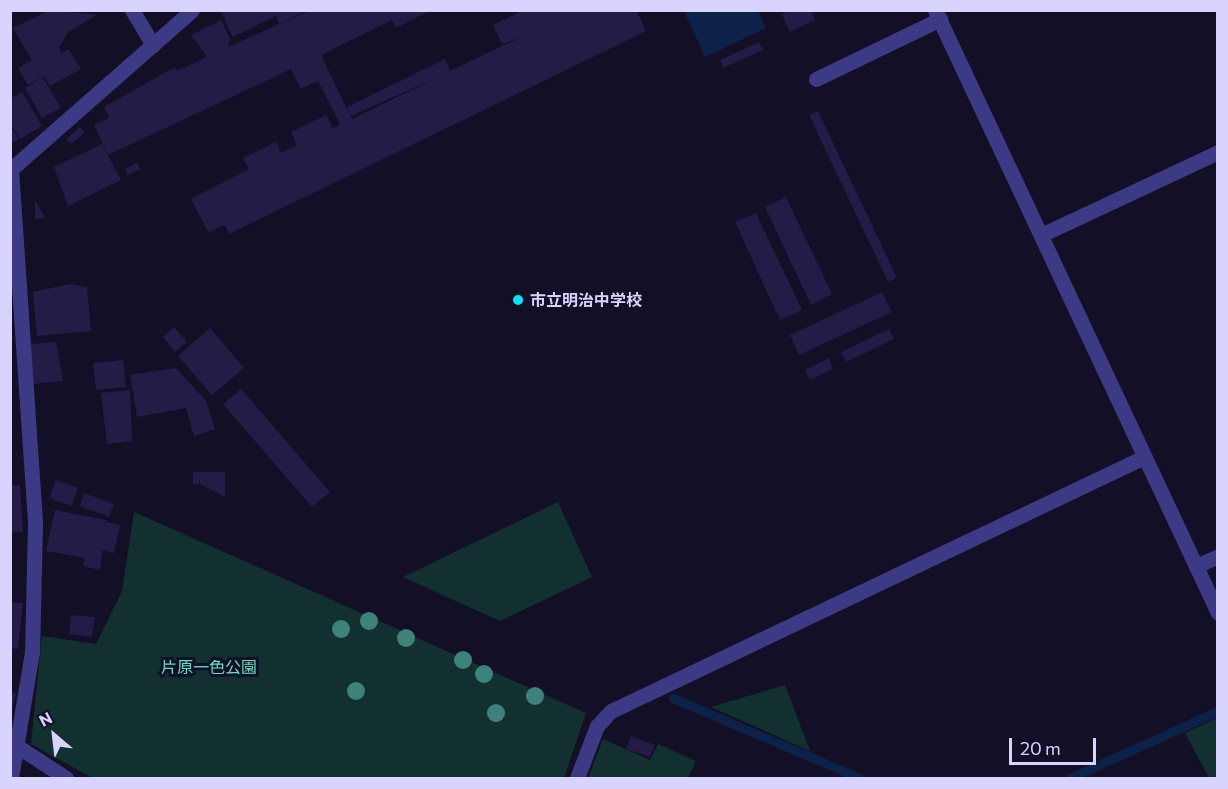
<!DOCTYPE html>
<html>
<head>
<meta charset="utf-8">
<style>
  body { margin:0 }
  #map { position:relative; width:1228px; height:789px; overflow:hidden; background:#130f26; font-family:Commissioner,"Noto Sans JP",sans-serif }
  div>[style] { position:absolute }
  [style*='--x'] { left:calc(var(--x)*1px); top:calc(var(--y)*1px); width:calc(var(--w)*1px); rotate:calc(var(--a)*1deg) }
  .green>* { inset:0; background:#12302f }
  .water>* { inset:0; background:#0c2248 }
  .stream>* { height:9px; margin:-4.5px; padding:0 4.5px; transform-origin:4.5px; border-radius:4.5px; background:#0c2248 }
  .building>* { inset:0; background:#241b47 }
  .service>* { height:15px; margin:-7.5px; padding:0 7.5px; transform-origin:7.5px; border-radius:7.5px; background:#3d3a85 }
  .minor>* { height:15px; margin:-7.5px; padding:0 7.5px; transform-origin:7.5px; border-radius:7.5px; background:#3d3a85 }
  .trees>* { width:18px; height:18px; margin:-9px; border-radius:50%; background:#3d827b }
  .dots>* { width:16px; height:16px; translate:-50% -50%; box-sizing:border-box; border:3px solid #130f26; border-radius:50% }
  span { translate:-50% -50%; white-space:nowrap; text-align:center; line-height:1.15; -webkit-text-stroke:6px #130f26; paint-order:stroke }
  .poi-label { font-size:16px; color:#d9d4ff; font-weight:700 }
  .left { translate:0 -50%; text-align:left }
  .park-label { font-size:16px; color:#5fe0c0 }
  .frame { position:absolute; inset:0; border:12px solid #d9d4ff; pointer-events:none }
  .north { position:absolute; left:24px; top:705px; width:60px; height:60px; -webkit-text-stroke:4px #130f26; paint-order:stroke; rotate:332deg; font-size:16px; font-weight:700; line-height:24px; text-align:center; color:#d9d4ff }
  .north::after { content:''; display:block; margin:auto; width:21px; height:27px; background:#d9d4ff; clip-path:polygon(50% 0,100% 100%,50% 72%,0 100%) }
  .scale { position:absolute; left:1009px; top:738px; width:87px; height:27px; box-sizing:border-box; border:3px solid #d9d4ff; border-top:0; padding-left:8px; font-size:18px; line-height:21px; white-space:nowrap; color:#d9d4ff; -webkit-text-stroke:4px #130f26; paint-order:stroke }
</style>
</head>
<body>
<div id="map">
  <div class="green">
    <i style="clip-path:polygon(558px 502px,592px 577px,500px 621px,403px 577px)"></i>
    <i style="clip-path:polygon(134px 512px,586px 713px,564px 778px,92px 778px,31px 744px,42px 636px,96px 644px,122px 591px)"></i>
    <i style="clip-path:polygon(785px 685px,810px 751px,711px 707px)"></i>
    <i style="clip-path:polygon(1217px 718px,1217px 778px,1209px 778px,1185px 733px)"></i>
    <i style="clip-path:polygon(603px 739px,650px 760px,658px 744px,696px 761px,688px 778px,588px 778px)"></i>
  </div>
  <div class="water">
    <i style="clip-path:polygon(684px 11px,758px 11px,766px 28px,705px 57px)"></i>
  </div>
  <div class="stream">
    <i style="--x:673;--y:698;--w:203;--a:23.2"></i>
    <i style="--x:1070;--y:778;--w:162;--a:-24.4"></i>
  </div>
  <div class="building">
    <i style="clip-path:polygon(50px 10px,97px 15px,68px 32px,59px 48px,62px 53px,69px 49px,81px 69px,50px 86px,44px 76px,28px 85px,18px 68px,32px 60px,13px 28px)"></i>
    <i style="clip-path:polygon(220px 10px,303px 10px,304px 12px,279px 24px,276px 16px,233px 37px)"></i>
    <i style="clip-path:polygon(311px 10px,431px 10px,396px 28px,392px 20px,321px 55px,352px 119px,438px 77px,351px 116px,347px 107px,445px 59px,450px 71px,521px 37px,502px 44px,493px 25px,524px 10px,636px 10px,646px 31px,229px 234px,225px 225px,208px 232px,191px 199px,249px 169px,243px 158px,276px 142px,281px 153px,297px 145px,291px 132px,326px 115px,333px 128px,340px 124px,318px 81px,301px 89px,291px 69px,108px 155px,94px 125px,109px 118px,104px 107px,175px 67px,177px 71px,207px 57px,191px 35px,221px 20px,230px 39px,228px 47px)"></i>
    <i style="clip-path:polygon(788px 10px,811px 10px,815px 20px,790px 32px,782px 15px)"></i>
    <i style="clip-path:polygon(759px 42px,763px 50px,723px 68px,720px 60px)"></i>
    <i style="clip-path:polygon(43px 77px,61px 108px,42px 118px,25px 88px)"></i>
    <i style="clip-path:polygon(22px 92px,42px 126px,20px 139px,10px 123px,10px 99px)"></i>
    <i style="clip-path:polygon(818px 111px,897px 278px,888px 282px,809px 115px)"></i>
    <i style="clip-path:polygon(10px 125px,19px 139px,10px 144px)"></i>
    <i style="clip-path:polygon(80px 127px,85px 132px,71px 144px,66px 139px)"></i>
    <i style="clip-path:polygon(102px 144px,121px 180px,68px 206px,54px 167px)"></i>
    <i style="clip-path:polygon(137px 163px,140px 169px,128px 175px,125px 169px)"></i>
    <i style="clip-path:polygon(786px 197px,832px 294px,811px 305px,765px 207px)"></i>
    <i style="clip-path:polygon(35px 200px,45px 218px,35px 219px)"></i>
    <i style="clip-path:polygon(756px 213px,802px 310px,780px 320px,735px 222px)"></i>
    <i style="clip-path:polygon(70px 284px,87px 287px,91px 331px,37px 336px,33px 292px)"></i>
    <i style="clip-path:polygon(882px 292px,892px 312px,799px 355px,790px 335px)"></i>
    <i style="clip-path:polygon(174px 327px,187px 342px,175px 352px,163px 337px)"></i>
    <i style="clip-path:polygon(210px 328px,244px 368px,212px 395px,178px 356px)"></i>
    <i style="clip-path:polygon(889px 329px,894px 339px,846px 362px,841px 352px)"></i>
    <i style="clip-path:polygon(56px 342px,63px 381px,33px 384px,29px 344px)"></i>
    <i style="clip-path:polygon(829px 358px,833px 369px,810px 380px,805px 370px)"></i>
    <i style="clip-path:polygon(123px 360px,126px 387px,96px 390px,93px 363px)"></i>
    <i style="clip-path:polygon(176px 368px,206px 401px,215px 429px,194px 436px,186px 408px,137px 417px,130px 375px)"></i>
    <i style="clip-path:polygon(241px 389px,330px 492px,312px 507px,223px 404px)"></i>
    <i style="clip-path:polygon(130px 390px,132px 441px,107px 444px,101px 393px)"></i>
    <i style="clip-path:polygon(193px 472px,225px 472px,225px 497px,200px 484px,200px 477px,199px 484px,193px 484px)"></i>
    <i style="clip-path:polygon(56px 480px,78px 488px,71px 506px,49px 498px)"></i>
    <i style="clip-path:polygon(10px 485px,20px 485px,23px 532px,10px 533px)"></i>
    <i style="clip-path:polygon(84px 493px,114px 504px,109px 517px,80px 506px)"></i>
    <i style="clip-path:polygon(55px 510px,106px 520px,100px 570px,83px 566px,85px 558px,46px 551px)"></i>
    <i style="clip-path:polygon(106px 522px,120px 525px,114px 553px,100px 550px)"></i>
    <i style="clip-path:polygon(10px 602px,23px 603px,18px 649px,10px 648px)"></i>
    <i style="clip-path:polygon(71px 615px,95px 617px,92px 637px,69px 634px)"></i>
    <i style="clip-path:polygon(10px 692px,16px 693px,11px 713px,10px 713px)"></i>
    <i style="clip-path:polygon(631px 736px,655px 745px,650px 757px,626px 749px)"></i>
  </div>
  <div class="service">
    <i style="--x:816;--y:79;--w:138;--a:-25.8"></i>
  </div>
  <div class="minor">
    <i style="--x:132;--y:10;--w:41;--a:59"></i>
    <i style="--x:935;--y:10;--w:666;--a:64.86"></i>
    <i style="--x:11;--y:169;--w:355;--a:86.1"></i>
    <i style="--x:35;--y:523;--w:129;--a:91.3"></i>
    <i style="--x:32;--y:652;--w:128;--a:99.5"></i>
    <i style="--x:10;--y:170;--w:242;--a:-41.3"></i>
    <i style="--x:1041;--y:235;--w:195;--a:-25.1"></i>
    <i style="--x:1196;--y:566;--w:24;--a:-24"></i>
    <i style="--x:20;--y:748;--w:55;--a:33.1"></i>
    <i style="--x:577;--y:778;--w:56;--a:-69"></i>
    <i style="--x:597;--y:726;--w:21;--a:-47"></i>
    <i style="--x:611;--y:711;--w:590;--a:-25.48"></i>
  </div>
  <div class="trees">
    <i style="left:369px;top:621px"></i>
    <i style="left:341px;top:629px"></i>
    <i style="left:406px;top:638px"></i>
    <i style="left:463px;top:660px"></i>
    <i style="left:484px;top:674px"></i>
    <i style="left:356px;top:691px"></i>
    <i style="left:535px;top:696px"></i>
    <i style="left:496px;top:713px"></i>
  </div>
  <div class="dots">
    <i style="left:518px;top:300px;background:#00e5ff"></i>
  </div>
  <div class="poi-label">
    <span class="left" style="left:530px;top:300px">市立明治中学校</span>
  </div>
  <div class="park-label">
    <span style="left:209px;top:667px">片原一色公園</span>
  </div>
  <div class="frame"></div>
  <div class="north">N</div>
  <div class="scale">20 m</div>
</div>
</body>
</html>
